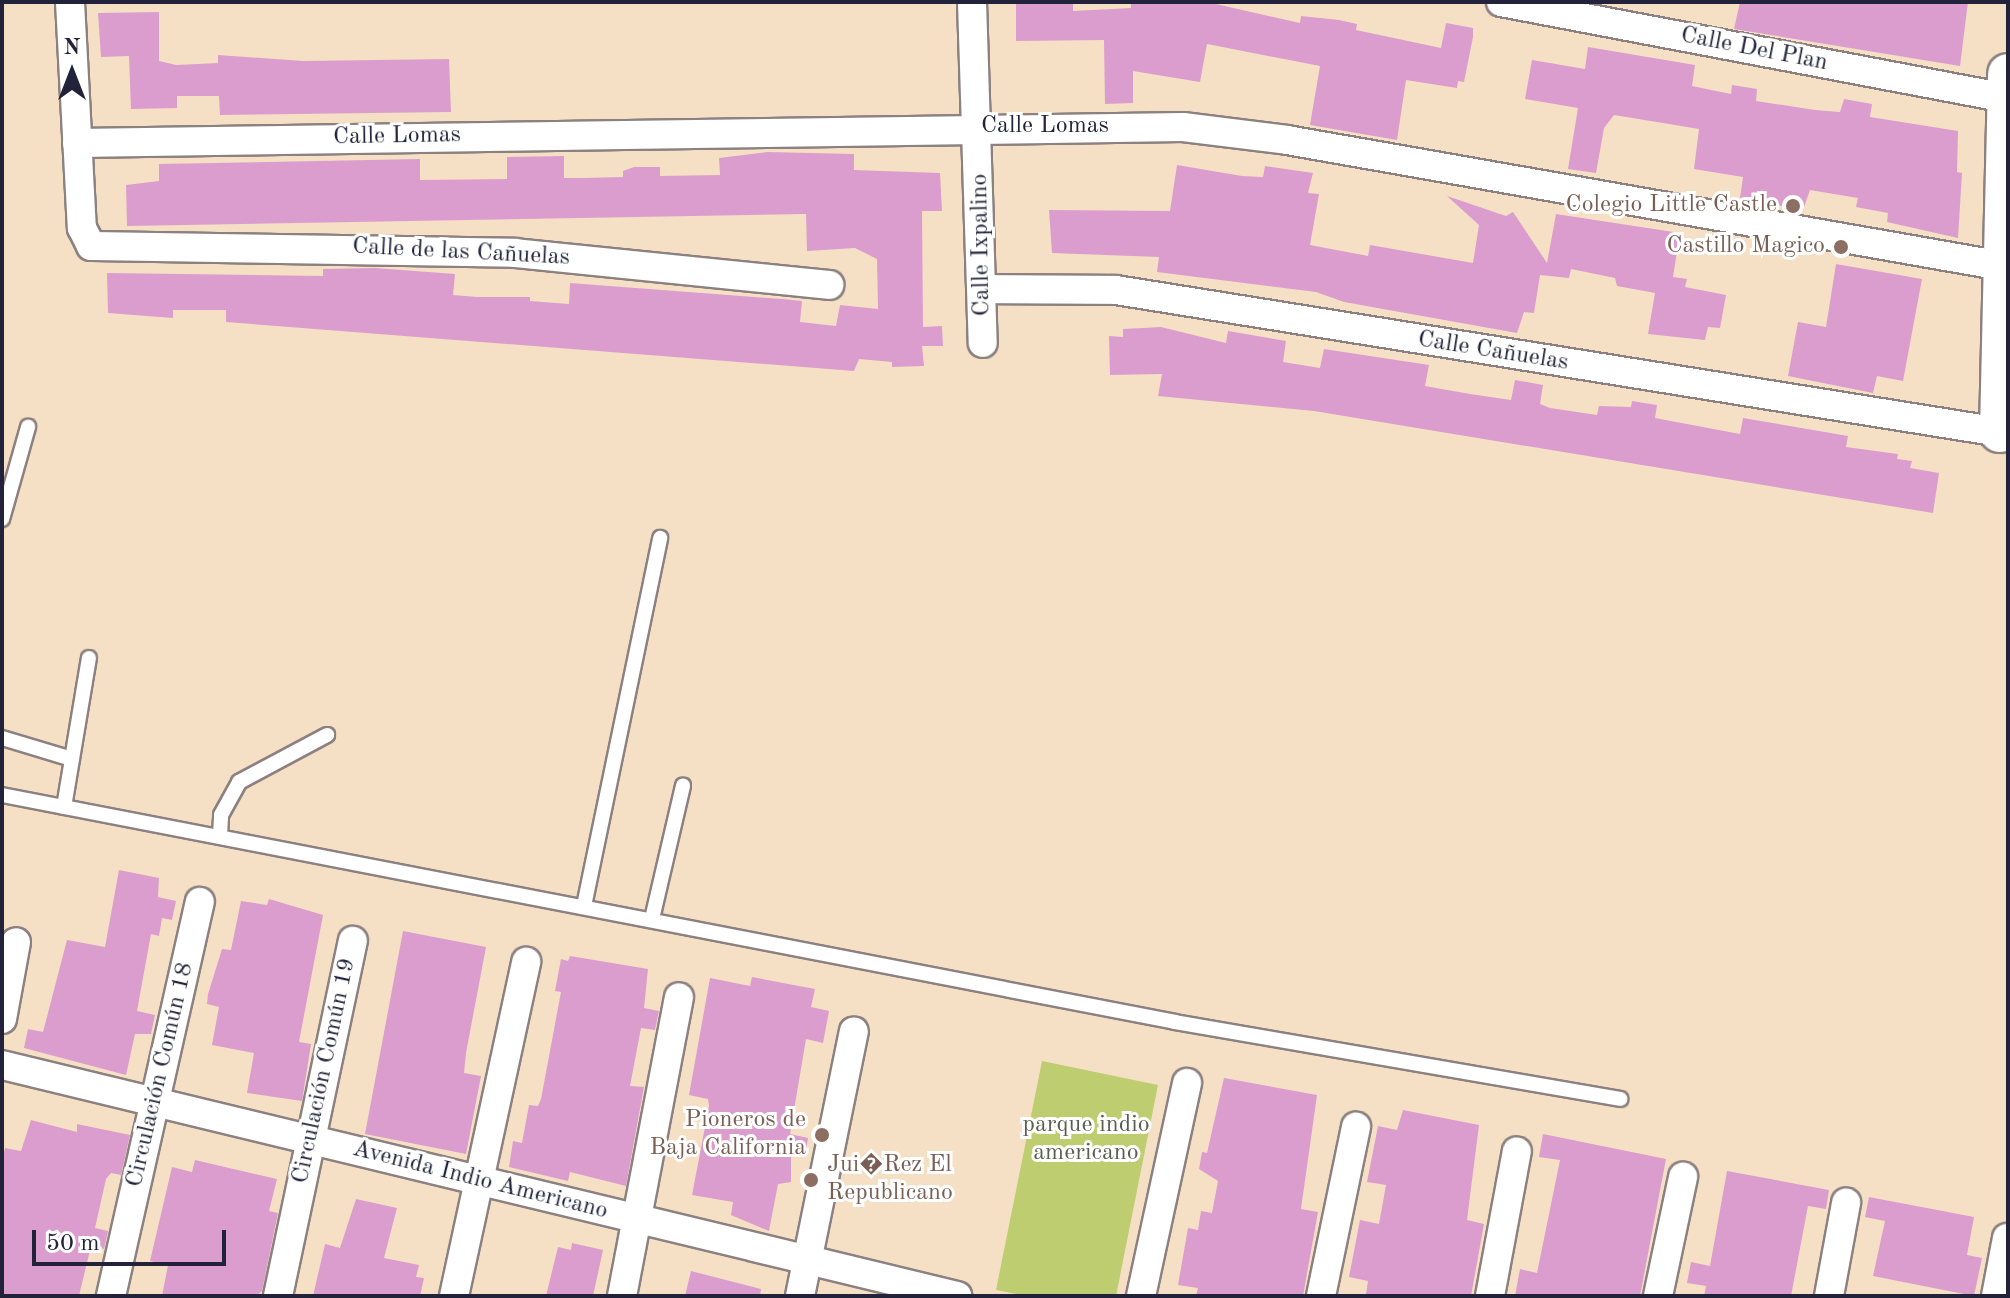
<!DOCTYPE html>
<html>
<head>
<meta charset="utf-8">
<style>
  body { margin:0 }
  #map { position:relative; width:2010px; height:1298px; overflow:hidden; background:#f5e0c5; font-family:"Old Standard TT",serif }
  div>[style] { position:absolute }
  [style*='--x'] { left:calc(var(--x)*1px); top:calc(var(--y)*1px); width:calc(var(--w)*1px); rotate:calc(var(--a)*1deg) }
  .green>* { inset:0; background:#becd6f }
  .building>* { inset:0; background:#db9dce }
  .roads { filter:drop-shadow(2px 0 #8c8180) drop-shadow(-2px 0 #8c8180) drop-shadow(0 2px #8c8180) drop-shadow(0 -2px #8c8180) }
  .lane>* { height:14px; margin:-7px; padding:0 7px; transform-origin:7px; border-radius:7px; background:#fff }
  .street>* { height:28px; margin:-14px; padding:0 14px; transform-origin:14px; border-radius:14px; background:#fff }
  .secondary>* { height:40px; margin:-20px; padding:0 20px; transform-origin:20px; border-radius:20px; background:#fff }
  .dots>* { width:22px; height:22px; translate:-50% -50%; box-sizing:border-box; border:4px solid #fff; border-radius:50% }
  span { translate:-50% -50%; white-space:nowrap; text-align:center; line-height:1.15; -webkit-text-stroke:6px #fff; paint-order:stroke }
  .street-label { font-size:24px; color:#22223b }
  .education-label { font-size:24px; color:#785e54 }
  .right { translate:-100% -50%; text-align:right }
  .left { translate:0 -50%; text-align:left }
  .park-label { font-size:24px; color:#595e4d }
  .frame { position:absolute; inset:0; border:4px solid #22223b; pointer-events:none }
  .north { position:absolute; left:32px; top:32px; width:80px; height:80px; -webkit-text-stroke:6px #fff; paint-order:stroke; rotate:0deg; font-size:22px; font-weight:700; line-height:32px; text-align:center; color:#22223b }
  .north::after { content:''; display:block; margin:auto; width:28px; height:36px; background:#22223b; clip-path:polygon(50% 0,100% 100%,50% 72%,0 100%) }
  .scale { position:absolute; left:32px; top:1230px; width:194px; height:36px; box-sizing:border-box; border:4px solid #22223b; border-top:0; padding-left:10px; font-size:24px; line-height:28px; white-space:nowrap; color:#22223b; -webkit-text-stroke:6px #fff; paint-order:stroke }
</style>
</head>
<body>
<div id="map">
  <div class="green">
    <i style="clip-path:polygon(1042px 1061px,1158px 1085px,1116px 1296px,1027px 1296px,996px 1290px)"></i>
  </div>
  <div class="building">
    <i style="clip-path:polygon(1073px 2px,1073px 11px,1131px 8px,1131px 2px,1207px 2px,1300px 23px,1301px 16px,1339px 20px,1357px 24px,1356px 30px,1441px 48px,1446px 23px,1473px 28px,1473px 37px,1464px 82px,1458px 81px,1457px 88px,1406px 80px,1397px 140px,1310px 125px,1320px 66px,1207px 44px,1200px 82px,1133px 71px,1133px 103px,1105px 104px,1104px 40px,1016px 41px,1016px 3px)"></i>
    <i style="clip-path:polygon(1740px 2px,1968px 2px,1960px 66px,1734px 29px)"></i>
    <i style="clip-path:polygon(159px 12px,159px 61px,176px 65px,218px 63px,218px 55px,304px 61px,449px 59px,451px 112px,220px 115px,219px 96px,177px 96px,177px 108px,131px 109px,129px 56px,101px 57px,98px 13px)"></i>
    <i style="clip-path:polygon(1588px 47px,1695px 65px,1692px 86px,1731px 94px,1732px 85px,1757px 89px,1756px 101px,1815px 110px,1840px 112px,1844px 99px,1872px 104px,1870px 117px,1958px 131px,1957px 172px,1962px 173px,1958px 238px,1887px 222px,1888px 213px,1856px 207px,1858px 198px,1810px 190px,1803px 210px,1740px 198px,1743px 177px,1694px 169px,1699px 129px,1663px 123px,1614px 115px,1604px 128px,1596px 173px,1568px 169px,1578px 108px,1525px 99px,1532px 60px,1585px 69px)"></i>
    <i style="clip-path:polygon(767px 152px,854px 154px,854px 170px,940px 173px,942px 211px,922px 211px,923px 327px,942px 326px,943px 346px,922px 346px,924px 366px,892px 367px,892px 362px,859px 359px,854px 371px,226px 322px,226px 310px,173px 310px,173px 318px,108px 313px,107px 273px,323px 276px,323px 269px,375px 268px,455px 274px,453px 295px,477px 297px,530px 297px,530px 301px,569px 304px,570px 283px,782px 299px,802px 301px,800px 322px,836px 326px,840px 305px,878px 309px,877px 259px,855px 248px,807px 251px,806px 214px,127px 226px,126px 185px,159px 181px,159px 164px,420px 159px,420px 180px,507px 179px,507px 157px,564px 156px,564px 178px,583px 178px,623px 177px,623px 171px,634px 167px,660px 167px,660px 176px,720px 175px,719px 158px)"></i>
    <i style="clip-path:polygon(1177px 165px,1242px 176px,1263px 177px,1265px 166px,1313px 173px,1308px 193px,1319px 194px,1310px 245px,1368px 256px,1370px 245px,1473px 263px,1479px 225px,1447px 196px,1506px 216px,1513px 212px,1547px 263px,1556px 214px,1680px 233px,1673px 277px,1687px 279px,1685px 287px,1726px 295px,1720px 328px,1708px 327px,1705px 340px,1648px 334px,1655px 293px,1617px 286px,1615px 278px,1571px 269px,1569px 278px,1540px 275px,1534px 313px,1524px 312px,1517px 333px,1344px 302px,1316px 292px,1157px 272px,1159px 257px,1052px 253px,1049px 210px,1170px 211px)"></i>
    <i style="clip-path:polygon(1836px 264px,1922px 279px,1903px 381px,1877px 376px,1873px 393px,1788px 376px,1798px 322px,1826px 327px)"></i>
    <i style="clip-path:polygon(1161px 327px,1226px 343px,1228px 331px,1286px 341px,1283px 362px,1320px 368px,1324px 349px,1429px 365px,1425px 386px,1470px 394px,1511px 400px,1515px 380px,1543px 385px,1540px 404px,1550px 408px,1597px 415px,1599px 406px,1631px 407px,1632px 401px,1657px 405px,1655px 418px,1740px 434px,1743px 418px,1848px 436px,1846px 447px,1898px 454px,1897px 459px,1912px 461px,1910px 468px,1939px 473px,1933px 513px,1314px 411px,1158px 396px,1162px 374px,1110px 375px,1109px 336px,1123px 337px,1123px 329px)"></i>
    <i style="clip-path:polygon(119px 870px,159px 878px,158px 897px,176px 901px,172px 920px,162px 918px,159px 936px,151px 934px,137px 1011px,155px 1015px,151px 1034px,135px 1034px,126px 1075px,24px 1048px,28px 1029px,43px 1032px,67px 940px,105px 947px)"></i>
    <i style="clip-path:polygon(269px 899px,323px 915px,299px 1042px,311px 1044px,302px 1101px,247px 1093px,254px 1053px,212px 1045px,219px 1007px,207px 1004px,208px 994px,222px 949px,231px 950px,241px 901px,267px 905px)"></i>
    <i style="clip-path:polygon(403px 931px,486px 947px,466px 1053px,464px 1073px,481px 1076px,466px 1154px,365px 1134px)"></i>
    <i style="clip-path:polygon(570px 956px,648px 969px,644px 1008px,659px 1011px,655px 1030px,641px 1028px,630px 1086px,644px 1087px,626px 1186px,570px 1172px,568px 1181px,509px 1167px,513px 1141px,522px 1143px,529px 1105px,538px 1106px,541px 1099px,561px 992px,555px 991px,561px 959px,568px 961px)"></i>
    <i style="clip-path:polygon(752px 977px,815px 989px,811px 1007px,829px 1011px,823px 1043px,806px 1039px,790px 1134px,808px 1138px,805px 1157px,791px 1154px,791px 1182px,778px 1184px,769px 1231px,731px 1215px,733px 1202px,692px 1195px,709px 1106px,708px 1099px,689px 1095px,710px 978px,750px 986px)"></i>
    <i style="clip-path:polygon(1224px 1078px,1317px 1095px,1301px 1209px,1318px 1212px,1303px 1296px,1196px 1296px,1198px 1288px,1178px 1285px,1188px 1228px,1198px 1230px,1201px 1211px,1212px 1213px,1218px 1181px,1199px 1169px,1202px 1152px,1207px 1153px)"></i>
    <i style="clip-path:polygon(1403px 1110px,1479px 1125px,1467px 1220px,1484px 1224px,1471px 1296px,1366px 1294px,1368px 1281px,1349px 1277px,1360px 1220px,1379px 1224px,1386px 1185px,1367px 1182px,1378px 1126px,1397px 1130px)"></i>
    <i style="clip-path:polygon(31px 1120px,77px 1132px,77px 1124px,130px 1135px,121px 1175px,111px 1173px,106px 1179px,95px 1228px,108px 1231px,104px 1249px,91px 1246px,79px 1296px,2px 1296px,2px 1160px,5px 1148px,21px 1151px)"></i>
    <i style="clip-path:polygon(1543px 1134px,1666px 1159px,1640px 1296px,1515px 1296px,1520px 1269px,1537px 1273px,1560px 1160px,1539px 1157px)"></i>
    <i style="clip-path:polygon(195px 1160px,277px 1179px,269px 1211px,278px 1213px,262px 1291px,256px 1296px,162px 1296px,168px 1265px,150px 1261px,172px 1167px,192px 1172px)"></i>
    <i style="clip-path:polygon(1727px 1171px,1829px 1190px,1826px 1209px,1808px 1206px,1791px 1296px,1704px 1296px,1706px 1286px,1687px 1283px,1691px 1262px,1710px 1266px)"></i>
    <i style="clip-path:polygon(1869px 1197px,1974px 1217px,1967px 1255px,1982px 1258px,1974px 1296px,1873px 1276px,1885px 1221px,1865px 1217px)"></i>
    <i style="clip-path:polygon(356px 1199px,397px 1208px,384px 1258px,419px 1265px,416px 1277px,424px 1278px,420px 1296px,313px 1296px,325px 1244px,340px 1248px)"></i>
    <i style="clip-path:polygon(572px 1243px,603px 1250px,593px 1296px,546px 1296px,558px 1247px,571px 1250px)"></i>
    <i style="clip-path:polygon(691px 1271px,761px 1289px,760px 1296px,685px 1296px)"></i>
  </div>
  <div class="roads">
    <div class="lane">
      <i style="--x:2;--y:519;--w:96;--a:-74.2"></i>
      <i style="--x:2;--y:738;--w:73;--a:16.7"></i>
      <i style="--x:2;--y:795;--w:1195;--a:10.95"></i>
      <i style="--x:1175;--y:1022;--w:452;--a:9.8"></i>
      <i style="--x:64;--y:807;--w:151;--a:-80.5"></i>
      <i style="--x:220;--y:836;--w:21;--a:-87"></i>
      <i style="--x:221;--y:815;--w:38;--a:-61"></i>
      <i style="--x:239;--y:782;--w:100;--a:-28.1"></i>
      <i style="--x:584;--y:906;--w:376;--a:-78.3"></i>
      <i style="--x:652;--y:919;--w:137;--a:-76.9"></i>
    </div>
    <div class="street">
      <i style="--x:70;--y:2;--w:226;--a:87"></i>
      <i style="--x:82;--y:228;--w:20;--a:63"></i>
      <i style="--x:91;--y:246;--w:424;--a:0.9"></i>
      <i style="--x:515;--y:253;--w:316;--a:5.8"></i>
      <i style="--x:972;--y:2;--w:341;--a:88.2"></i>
      <i style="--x:1501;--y:2;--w:514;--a:10.76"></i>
      <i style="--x:77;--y:143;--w:1106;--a:-0.83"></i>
      <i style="--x:1183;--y:127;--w:105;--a:7.1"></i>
      <i style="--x:1287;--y:140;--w:726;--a:9.99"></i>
      <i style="--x:985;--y:289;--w:131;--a:0.4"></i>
      <i style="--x:1116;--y:290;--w:895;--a:9.13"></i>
      <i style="--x:2;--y:1019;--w:78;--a:-79.7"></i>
      <i style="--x:2;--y:1065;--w:983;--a:13.6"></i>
      <i style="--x:111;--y:1296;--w:404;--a:-77.3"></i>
      <i style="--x:278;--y:1296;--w:363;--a:-78.1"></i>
      <i style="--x:454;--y:1296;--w:342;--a:-77.8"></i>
      <i style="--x:622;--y:1296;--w:304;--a:-79.2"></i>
      <i style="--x:800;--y:1296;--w:270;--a:-78.5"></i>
      <i style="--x:1141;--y:1296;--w:218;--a:-77.8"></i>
      <i style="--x:1321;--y:1296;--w:173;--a:-78.3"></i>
      <i style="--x:1490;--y:1296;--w:147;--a:-79.5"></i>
      <i style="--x:1658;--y:1296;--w:122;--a:-78.1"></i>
      <i style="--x:1829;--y:1296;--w:95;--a:-79.6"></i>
      <i style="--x:1996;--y:1296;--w:59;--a:-79.3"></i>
    </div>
    <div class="secondary">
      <i style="--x:2000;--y:432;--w:358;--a:-88.7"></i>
    </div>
  </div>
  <div class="dots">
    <i style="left:1793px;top:206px;background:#8d6e63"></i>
    <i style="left:1841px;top:247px;background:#8d6e63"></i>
    <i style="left:822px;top:1135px;background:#8d6e63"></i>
    <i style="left:811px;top:1180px;background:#8d6e63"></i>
  </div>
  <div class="street-label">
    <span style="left:1754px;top:50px;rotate:11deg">Calle Del Plan</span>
    <span style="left:1045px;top:127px">Calle Lomas</span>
    <span style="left:397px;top:137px;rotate:-1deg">Calle Lomas</span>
    <span style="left:982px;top:245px;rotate:-91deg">Calle Ixpalino</span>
    <span style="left:461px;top:253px;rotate:3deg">Calle de las Cañuelas</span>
    <span style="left:1493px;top:352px;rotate:9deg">Calle Cañuelas</span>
    <span style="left:325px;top:1071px;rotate:-78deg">Circulación Común 19</span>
    <span style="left:161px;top:1075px;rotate:-77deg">Circulación Común 18</span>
    <span style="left:480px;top:1181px;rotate:14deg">Avenida Indio Americano</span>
  </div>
  <div class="education-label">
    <span class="right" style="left:1777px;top:206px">Colegio Little Castle</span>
    <span class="right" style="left:1825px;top:247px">Castillo Magico</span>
    <span class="right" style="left:806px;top:1135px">Pioneros de<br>Baja California</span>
    <span class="left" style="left:827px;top:1180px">Jui�Rez El<br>Republicano</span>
  </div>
  <div class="park-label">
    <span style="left:1086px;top:1140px">parque indio<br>americano</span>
  </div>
  <div class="frame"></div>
  <div class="north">N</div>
  <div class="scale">50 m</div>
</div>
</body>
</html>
